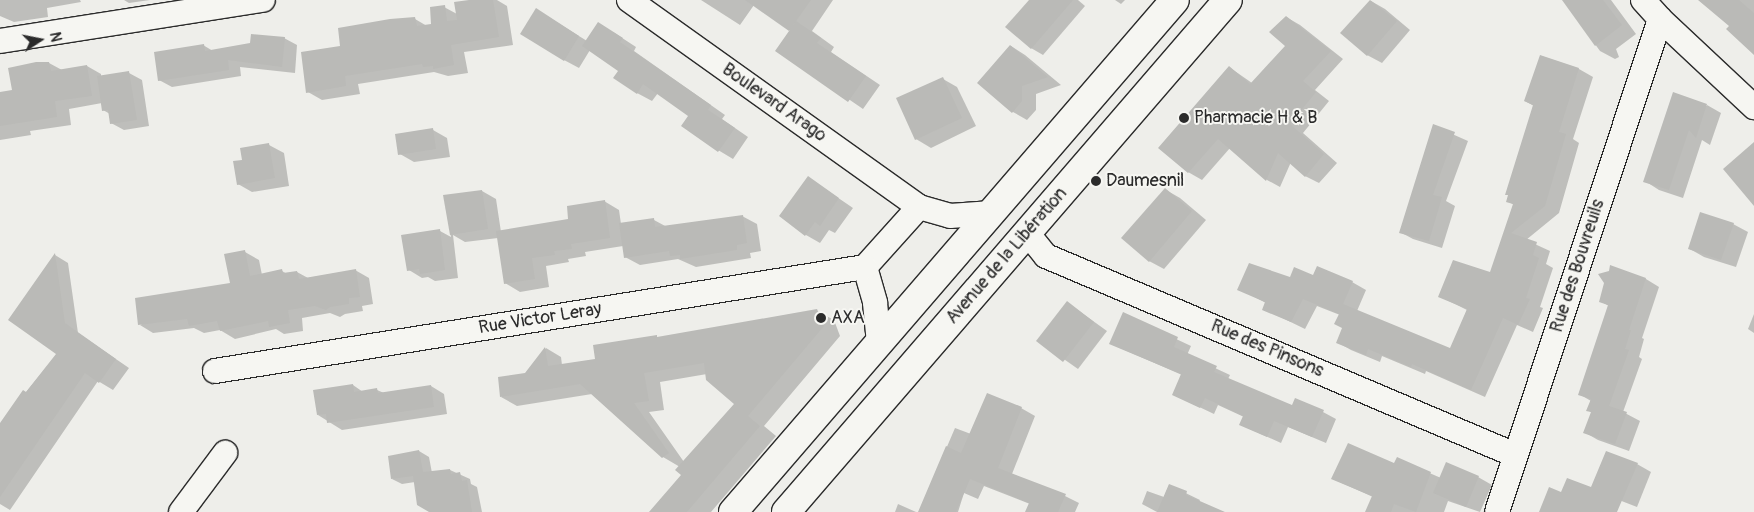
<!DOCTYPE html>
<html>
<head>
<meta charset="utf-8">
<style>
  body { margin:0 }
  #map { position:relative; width:1754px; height:512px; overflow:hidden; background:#eeeeea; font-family:Pangolin,sans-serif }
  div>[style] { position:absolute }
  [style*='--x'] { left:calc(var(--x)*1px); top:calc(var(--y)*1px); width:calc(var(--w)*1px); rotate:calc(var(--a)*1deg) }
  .shadow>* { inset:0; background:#0003 }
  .building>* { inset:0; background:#babab7 }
  .roads { filter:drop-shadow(1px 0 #2b2b2b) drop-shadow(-1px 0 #2b2b2b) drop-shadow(0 1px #2b2b2b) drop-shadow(0 -1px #2b2b2b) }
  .street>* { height:24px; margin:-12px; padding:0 12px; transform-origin:12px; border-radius:12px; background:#f6f6f2 }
  .primary>* { height:28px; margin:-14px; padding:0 14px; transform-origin:14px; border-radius:14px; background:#f6f6f2 }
  .dots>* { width:14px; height:14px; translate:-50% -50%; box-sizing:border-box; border:2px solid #f6f6f2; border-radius:50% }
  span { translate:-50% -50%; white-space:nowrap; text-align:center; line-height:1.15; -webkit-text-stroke:4px #f6f6f2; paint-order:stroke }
  .street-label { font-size:18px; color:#2b2b2b }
  .poi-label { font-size:18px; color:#2b2b2b }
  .left { translate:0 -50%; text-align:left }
  .north { position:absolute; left:15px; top:15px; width:50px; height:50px; -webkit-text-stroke:4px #f6f6f2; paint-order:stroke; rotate:79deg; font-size:14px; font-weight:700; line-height:20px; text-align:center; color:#2b2b2b }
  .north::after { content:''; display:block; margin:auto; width:18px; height:22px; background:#2b2b2b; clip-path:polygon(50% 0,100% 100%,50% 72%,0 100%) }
</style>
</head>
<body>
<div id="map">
  <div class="shadow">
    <i style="clip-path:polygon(0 0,80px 0,81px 2px,47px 8px,48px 17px,14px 22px,0 16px)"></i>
    <i style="clip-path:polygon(124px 0,150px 0,129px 3px)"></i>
    <i style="clip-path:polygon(478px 0,497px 0,507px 6px,513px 45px,464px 52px,468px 73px,448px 76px,434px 72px,358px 84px,360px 94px,322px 100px,308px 92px,342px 47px,415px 19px,427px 26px,432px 25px,444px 7px,457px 14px)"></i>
    <i style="clip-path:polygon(701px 0,833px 0,812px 31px,834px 47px,831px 52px,880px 85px,863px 109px,777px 50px,791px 31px,754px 5px,740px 25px)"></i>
    <i style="clip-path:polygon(1030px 0,1078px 0,1085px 6px,1043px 55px,1031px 48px)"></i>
    <i style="clip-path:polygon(1115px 0,1125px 0,1121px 4px)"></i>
    <i style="clip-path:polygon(1563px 0,1611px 0,1636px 34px,1616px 49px,1619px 57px,1615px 59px,1600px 51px)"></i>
    <i style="clip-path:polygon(1699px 0,1754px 0,1754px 53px,1731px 26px)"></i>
    <i style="clip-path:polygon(1371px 1px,1385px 9px,1410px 30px,1382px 63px,1367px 55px,1342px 33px)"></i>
    <i style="clip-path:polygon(1286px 17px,1300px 25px,1343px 59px,1315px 90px,1329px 101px,1303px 133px,1337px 163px,1319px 183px,1305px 176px,1291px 162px,1280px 187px,1267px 180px,1230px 148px,1202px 180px,1188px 172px,1229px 67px,1252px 83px,1287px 45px)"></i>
    <i style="clip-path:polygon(550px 18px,587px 41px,613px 32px,636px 47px,634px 51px,725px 115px,722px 119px,748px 137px,733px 159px,718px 150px,690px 115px,658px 93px,652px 101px,637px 93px,619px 70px,590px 50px,579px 68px,564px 60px)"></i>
    <i style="clip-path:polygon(284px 38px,297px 45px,295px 73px,240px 67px,241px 76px,172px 87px,159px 80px,203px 45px,213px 51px)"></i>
    <i style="clip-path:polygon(1011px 46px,1025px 55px,1061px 85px,1036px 94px,1036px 110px,1027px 120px,1013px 112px,979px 83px)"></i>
    <i style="clip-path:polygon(1541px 56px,1579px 69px,1593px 77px,1573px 139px,1579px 143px,1559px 213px,1526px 240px,1550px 251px,1546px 264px,1553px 268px,1540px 307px,1543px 308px,1533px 332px,1517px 325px,1485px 397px,1426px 371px,1425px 374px,1382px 356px,1380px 362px,1351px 350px,1337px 342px,1343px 328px,1340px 315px,1317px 306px,1305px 329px,1264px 309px,1266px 303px,1239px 289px,1314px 276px,1352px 282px,1366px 290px,1357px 311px,1451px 350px,1467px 310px,1439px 296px,1491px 273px,1514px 205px,1508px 201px,1534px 106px,1525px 101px)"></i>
    <i style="clip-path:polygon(49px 63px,62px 70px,87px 66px,101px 74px,101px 77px,129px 73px,142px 80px,149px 126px,124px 130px,111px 123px,110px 114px,103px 110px,102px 103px,69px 109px,71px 125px,30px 131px,31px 135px,0 140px,0 93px,14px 91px)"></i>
    <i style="clip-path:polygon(943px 79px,957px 87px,976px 126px,931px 148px,916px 139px)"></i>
    <i style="clip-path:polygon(1707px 105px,1721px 113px,1710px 145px,1702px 140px,1683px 198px,1659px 190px,1645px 181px)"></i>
    <i style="clip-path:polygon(1434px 126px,1468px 141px,1446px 201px,1455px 206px,1442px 248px,1413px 239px,1400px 232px)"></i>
    <i style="clip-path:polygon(433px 130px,447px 138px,450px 157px,414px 162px,400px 154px)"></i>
    <i style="clip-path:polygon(269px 145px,284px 153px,289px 186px,252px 192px,238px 184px,243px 161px)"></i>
    <i style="clip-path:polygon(809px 178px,853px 208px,835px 233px,829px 230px,820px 243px,806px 235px)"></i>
    <i style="clip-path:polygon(1166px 190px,1180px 198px,1206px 220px,1164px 269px,1149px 261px)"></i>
    <i style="clip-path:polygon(482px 191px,496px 199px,501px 232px,570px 220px,604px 201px,619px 210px,621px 224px,654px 220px,667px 227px,742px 216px,757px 224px,761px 251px,750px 253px,751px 258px,696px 267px,678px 259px,640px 265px,625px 257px,623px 246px,585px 252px,586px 256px,568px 259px,569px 262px,546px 266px,549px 287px,520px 292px,505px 283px,498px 238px,465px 242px,453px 235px,458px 278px,435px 281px,428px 277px,422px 278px,409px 270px,440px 231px,451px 237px,445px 196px)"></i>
    <i style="clip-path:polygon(1733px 224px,1748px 232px,1736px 267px,1704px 257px,1690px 249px)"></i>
    <i style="clip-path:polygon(245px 252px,259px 260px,262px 275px,282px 271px,287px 274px,297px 272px,308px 278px,355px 270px,369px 278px,373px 304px,362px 306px,363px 311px,345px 314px,340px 317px,330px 313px,302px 318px,303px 331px,284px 334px,276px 329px,235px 339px,220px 330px,204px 333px,194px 328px,153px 333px,140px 325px,231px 284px)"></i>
    <i style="clip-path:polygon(55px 255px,68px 263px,78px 333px,129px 368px,113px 390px,98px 381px,10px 510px,0 504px,0 424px,58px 353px)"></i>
    <i style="clip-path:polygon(1611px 267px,1646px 279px,1659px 287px,1642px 338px,1644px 339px,1639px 357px,1642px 359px,1623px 412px,1640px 421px,1629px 451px,1598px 440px,1584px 432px,1592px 413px,1588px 410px,1591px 401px,1579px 394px,1609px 306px,1600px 301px)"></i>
    <i style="clip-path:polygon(1068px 303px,1107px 331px,1078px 369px,1038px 341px)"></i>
    <i style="clip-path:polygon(evenodd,817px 311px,834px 320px,840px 336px,764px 426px,776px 436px,711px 512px,651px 512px,682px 475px,680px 467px,663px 457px,592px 394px,517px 406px,501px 397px,525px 374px,546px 348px,561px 357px,562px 365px,596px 360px,657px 337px,659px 338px,817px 311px,707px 374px,736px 403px,684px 462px,649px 412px,664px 410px,660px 382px,707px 374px)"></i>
    <i style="clip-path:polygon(1123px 314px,1191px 346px,1187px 355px,1230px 375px,1228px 379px,1293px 407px,1323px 412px,1336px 419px,1326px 443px,1288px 427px,1281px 443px,1241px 425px,1244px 417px,1218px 405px,1214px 414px,1174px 395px,1182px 375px,1111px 344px)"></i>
    <i style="clip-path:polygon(1754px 314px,1754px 333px,1748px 329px)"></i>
    <i style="clip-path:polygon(353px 385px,363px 392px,377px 390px,384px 393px,431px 386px,444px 394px,447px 414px,342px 430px,318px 415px)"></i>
    <i style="clip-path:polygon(1021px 408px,1035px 416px,1012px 474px,1065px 496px,1079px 503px,1075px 512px,1026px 512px,1030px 504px,984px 486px,978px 499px,964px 493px,958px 512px,919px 512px,955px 428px,971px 434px)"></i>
    <i style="clip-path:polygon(419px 451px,429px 457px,432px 473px,450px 470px,470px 479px,471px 484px,477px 487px,482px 512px,431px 512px,415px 482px,402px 484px,392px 479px)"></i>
    <i style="clip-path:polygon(1397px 459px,1441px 478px,1478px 477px,1492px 485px,1480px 512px,1448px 501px,1444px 512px,1371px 512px,1373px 497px,1333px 479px,1395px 465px)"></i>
    <i style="clip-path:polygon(1637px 464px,1651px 472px,1637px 507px,1606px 495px,1606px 512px,1541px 512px,1562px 494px,1598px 490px)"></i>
    <i style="clip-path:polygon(1169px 485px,1200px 500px,1199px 502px,1211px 512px,1157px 512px,1142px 504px,1147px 491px,1164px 497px)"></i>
    <i style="clip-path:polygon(898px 504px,916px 512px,895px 512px)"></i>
  </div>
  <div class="building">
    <i style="clip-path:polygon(469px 0,493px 0,499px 37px,451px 45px,454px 65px,433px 69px,433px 66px,423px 67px,422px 64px,345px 76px,346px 86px,306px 93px,301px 52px,340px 46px,338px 28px,390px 19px,415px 17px,417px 26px,431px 24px,430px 7px,445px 5px,447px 21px,457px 20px,454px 2px)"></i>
    <i style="clip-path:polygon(745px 0,811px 0,789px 31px)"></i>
    <i style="clip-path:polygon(1029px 0,1073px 0,1031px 49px,1005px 27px)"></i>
    <i style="clip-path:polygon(1370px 0,1397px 21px,1367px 56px,1340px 33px)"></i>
    <i style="clip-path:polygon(1562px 0,1603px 0,1622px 25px,1595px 46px)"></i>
    <i style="clip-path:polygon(1698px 0,1739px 0,1754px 13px,1754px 55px,1726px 29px,1729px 26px)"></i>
    <i style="clip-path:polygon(536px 8px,579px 36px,564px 61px,520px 34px)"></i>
    <i style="clip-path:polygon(1286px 16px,1331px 51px,1303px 81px,1316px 92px,1290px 124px,1324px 154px,1305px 177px,1278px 153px,1266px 181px,1218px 139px,1188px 173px,1158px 148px,1229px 66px,1250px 84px,1285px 46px,1269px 32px)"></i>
    <i style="clip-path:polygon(796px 21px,821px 38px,817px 43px,866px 76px,848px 102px,775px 51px)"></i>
    <i style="clip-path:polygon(598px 22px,623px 38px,620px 42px,711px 105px,708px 110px,735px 128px,718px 152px,681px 126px,688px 116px,643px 84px,637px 94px,613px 78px,618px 71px,582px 46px)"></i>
    <i style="clip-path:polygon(251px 34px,285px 37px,282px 67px,228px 60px,229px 70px,158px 81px,154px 52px,204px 44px,205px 51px,250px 43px)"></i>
    <i style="clip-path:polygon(1010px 45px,1048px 77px,1022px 86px,1022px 101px,1012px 113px,977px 83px)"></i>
    <i style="clip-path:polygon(1540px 55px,1579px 68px,1559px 132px,1566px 134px,1545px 206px,1511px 233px,1537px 242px,1533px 255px,1539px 258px,1526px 298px,1530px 299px,1518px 325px,1503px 318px,1471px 390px,1412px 364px,1411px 367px,1368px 349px,1366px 355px,1336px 343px,1342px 328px,1334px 324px,1339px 314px,1303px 299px,1291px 322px,1262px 310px,1265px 302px,1237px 290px,1249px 263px,1290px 277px,1294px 267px,1313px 275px,1317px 266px,1353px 281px,1343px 304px,1450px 348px,1467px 309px,1438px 297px,1453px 260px,1490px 272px,1513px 204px,1506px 202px,1508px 195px,1505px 195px,1533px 105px,1524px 101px)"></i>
    <i style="clip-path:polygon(36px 62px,49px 62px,51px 71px,87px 65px,92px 96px,55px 101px,57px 117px,0 126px,0 92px,12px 90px,8px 68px)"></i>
    <i style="clip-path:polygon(129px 71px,137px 120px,110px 124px,108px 110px,102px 111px,97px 76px)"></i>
    <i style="clip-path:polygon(943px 77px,962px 118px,915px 140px,896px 98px)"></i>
    <i style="clip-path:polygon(1673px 92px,1707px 104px,1696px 138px,1689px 130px,1669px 190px,1643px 182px)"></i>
    <i style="clip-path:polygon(1433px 124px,1455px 132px,1433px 195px,1442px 197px,1429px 241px,1399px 233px)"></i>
    <i style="clip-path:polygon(433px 128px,436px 149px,398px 155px,395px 134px)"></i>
    <i style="clip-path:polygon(1754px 142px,1754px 206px,1723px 169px)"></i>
    <i style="clip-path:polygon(269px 143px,275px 178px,237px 185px,233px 161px,242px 160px,240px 148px)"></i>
    <i style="clip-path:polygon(808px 176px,839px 198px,820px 226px,815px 222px,805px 236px,779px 216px)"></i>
    <i style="clip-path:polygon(1165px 188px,1192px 211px,1149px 262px,1121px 238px)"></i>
    <i style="clip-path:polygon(482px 190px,488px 229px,450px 235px,443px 195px)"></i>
    <i style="clip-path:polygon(605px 200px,610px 238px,571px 244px,572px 249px,554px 251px,555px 255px,532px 258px,535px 279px,504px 284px,496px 231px,568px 219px,567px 206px)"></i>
    <i style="clip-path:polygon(1700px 212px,1734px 223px,1721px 260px,1688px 249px)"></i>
    <i style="clip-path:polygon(743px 215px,747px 243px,737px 245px,737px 250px,680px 259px,680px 255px,670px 256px,669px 251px,624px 258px,619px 223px,654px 218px,655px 227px)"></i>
    <i style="clip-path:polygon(440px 229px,445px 270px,420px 274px,419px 269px,407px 271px,401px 235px)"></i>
    <i style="clip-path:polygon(245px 250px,250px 276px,282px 269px,283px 273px,297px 271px,299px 279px,356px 269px,360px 297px,349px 298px,349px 304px,330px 307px,326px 310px,315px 306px,288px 310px,290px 323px,269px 327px,268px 321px,220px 331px,217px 321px,189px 326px,187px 319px,138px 325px,135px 298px,230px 283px,224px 254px)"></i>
    <i style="clip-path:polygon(55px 253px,65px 323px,116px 359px,99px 383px,85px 373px,0 497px,0 423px,23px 390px,26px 392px,56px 354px,8px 320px)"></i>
    <i style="clip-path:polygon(1610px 265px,1646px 278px,1629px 330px,1631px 330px,1625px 349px,1629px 350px,1609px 406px,1627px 412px,1615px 444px,1583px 433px,1591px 412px,1586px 411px,1591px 399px,1578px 395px,1608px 305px,1599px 302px,1604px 283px,1598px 274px,1609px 271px)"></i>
    <i style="clip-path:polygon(1067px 301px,1094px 322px,1063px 362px,1036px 341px)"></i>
    <i style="clip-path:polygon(817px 309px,824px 326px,748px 416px,760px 426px,687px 512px,649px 512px,681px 475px,675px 470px,734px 404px,706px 380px,704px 363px,644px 373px,649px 401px,634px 403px,669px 453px,662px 458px,580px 384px,500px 397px,498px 377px,525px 373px,545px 347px,548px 366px,595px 359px,593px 345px,657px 335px,657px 337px)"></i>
    <i style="clip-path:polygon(1123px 312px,1178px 337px,1174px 347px,1217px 366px,1214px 372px,1292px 405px,1295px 398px,1324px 410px,1312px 437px,1274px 421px,1267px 437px,1239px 425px,1243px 416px,1205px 398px,1200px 408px,1172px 395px,1181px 374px,1109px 344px)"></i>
    <i style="clip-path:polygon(353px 384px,354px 392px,377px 388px,378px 393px,431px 385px,434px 407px,327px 423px,326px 414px,317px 415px,313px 390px)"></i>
    <i style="clip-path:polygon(987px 393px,1022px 407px,998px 468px,1066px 494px,1058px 512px,1025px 512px,1029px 503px,970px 479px,956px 512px,918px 512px,946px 446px,961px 453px)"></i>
    <i style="clip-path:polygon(1348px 443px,1394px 463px,1397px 457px,1431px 472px,1416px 512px,1394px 504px,1391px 512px,1365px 512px,1372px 496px,1331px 479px)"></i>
    <i style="clip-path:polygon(419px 450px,423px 472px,450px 469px,451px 474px,460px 472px,462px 481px,467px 480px,472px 512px,429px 512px,417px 505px,413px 476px,391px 479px,388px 456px)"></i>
    <i style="clip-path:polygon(1606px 451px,1638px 463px,1617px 512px,1539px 512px,1549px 487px,1561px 492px,1567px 478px,1591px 487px)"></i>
    <i style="clip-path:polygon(1446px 462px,1479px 476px,1466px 507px,1433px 493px)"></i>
    <i style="clip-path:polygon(1169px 484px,1187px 491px,1186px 495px,1225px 512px,1157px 512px)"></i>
  </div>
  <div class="roads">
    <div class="street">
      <i style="--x:629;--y:0;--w:356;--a:35.5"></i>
      <i style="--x:919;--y:207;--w:32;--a:16"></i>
      <i style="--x:950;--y:216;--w:42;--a:-4.1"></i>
      <i style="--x:1643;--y:0;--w:25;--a:48"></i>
      <i style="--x:1660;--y:19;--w:129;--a:43.1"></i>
      <i style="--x:0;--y:41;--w:266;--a:-8.9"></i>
      <i style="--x:1028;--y:234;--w:28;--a:51"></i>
      <i style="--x:1046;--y:256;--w:509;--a:22.99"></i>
      <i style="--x:865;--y:267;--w:81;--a:-48"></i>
      <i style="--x:865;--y:267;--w:37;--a:74"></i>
      <i style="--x:875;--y:303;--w:40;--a:84.3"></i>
      <i style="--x:215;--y:371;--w:658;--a:-9.09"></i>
      <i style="--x:181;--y:512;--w:74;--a:-53.3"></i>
      <i style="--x:1497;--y:512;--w:519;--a:-71.7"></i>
    </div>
    <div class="primary">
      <i style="--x:733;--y:512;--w:676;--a:-49.2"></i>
      <i style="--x:786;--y:512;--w:676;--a:-49.2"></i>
    </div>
  </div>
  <div class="dots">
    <i style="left:1184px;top:118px;background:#2b2b2b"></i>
    <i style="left:1096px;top:181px;background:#2b2b2b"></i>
    <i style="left:821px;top:318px;background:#2b2b2b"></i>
  </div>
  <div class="street-label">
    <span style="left:774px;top:103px;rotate:35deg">Boulevard Arago</span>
    <span style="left:1007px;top:256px;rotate:-49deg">Avenue de la Libération</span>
    <span style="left:1578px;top:266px;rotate:-72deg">Rue des Bouvreuils</span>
    <span style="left:540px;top:319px;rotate:-9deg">Rue Victor Leray</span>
    <span style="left:1267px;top:349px;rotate:23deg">Rue des Pinsons</span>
  </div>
  <div class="poi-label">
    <span class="left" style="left:1194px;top:118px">Pharmacie H &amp; B</span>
    <span class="left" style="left:1106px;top:181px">Daumesnil</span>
    <span class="left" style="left:831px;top:318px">AXA</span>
  </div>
  <div class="north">N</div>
</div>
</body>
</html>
